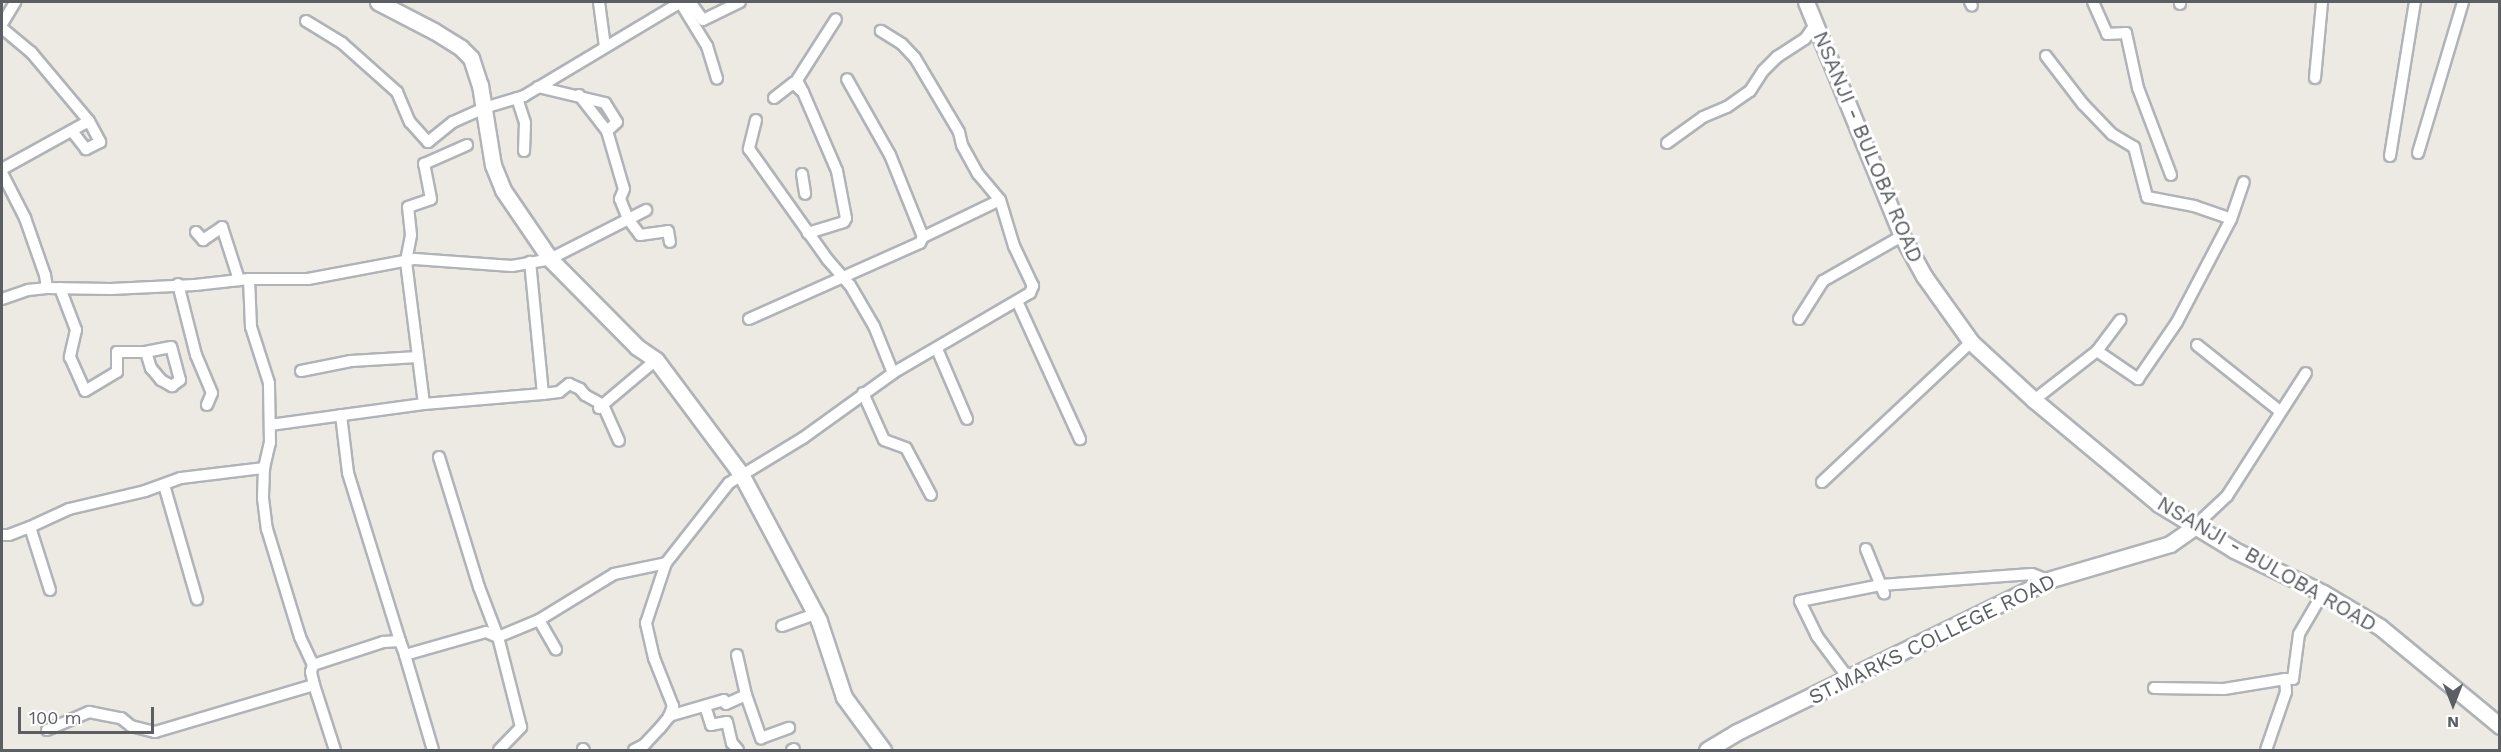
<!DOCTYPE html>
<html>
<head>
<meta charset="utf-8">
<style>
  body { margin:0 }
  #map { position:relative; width:2501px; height:752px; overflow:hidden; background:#eceae3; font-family:"Work Sans",sans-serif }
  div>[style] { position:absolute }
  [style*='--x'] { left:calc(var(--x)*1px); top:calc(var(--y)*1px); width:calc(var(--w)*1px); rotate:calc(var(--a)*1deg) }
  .roads { filter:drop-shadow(2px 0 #b0b3b7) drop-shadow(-2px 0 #b0b3b7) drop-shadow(0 2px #b0b3b7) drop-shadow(0 -2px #b0b3b7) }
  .street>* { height:10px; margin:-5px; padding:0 5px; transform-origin:5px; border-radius:5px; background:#fff }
  .secondary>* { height:15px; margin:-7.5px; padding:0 7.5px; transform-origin:7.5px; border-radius:7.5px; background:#fff }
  span { translate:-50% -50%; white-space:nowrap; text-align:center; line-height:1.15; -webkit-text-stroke:6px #fff; paint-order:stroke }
  .street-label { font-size:21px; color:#5b5e62 }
  .frame { position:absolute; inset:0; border:3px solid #5b5e62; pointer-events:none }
  .north { position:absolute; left:2423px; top:674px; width:60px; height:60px; -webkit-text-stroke:4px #fff; paint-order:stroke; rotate:180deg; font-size:16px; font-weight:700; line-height:24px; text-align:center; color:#5b5e62 }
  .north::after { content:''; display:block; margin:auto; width:21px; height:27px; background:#5b5e62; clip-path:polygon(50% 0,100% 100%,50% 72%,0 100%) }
  .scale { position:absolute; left:18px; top:707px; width:136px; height:27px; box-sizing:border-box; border:3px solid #5b5e62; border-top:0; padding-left:8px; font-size:18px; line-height:21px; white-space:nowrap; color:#5b5e62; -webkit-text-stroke:4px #fff; paint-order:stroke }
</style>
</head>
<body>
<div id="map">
  <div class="roads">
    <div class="street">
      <i style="--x:599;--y:2;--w:45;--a:82.4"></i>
      <i style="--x:680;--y:2;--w:52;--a:58.5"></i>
      <i style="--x:707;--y:46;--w:34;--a:73"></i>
      <i style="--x:690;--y:2;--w:22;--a:54"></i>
      <i style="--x:703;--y:20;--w:41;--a:-25.9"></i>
      <i style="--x:1970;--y:2;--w:4;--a:63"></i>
      <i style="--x:2093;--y:2;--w:35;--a:66"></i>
      <i style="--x:2107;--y:34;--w:19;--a:-3"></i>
      <i style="--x:2126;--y:33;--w:56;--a:77.7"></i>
      <i style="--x:2138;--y:88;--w:93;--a:69.2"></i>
      <i style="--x:2180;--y:2;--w:2;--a:90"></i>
      <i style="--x:306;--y:21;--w:42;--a:31.4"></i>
      <i style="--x:342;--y:43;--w:74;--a:41.7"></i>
      <i style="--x:397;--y:92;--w:33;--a:67"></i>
      <i style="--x:410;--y:122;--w:27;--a:48"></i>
      <i style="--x:428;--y:142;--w:32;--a:-39"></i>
      <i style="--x:453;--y:122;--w:34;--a:-24"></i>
      <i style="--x:484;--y:108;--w:42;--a:-16.7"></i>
      <i style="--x:524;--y:96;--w:183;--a:-30.9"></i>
      <i style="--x:2;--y:24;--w:26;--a:-59"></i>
      <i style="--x:2;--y:28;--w:38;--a:40"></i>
      <i style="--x:31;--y:52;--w:90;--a:50"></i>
      <i style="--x:89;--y:121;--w:24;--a:62"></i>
      <i style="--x:100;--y:142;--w:16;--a:153"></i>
      <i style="--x:86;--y:149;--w:23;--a:-128"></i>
      <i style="--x:2046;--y:56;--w:61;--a:52.4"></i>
      <i style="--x:2083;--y:104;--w:42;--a:46"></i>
      <i style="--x:2112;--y:134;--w:26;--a:31"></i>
      <i style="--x:2134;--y:147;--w:52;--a:75.4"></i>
      <i style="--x:2147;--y:197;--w:48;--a:10.8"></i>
      <i style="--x:2194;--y:206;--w:39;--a:19"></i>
      <i style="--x:2315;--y:78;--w:76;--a:-84.7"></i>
      <i style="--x:538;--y:87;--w:69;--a:13.4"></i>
      <i style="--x:605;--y:103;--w:22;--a:58"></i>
      <i style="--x:617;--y:122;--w:13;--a:138"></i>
      <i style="--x:803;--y:92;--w:86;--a:66.7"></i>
      <i style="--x:837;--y:171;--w:48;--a:79.2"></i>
      <i style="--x:846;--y:218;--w:4;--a:117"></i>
      <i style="--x:844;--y:222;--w:38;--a:163"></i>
      <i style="--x:579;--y:95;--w:46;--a:52.1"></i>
      <i style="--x:607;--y:131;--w:60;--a:73.7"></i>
      <i style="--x:624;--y:189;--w:11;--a:112"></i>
      <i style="--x:620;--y:199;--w:22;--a:68"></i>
      <i style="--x:628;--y:219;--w:20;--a:53"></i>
      <i style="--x:640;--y:235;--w:28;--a:-8"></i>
      <i style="--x:668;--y:231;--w:11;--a:80"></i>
      <i style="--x:517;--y:98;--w:26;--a:72"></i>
      <i style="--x:525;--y:123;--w:28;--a:92"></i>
      <i style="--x:774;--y:98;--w:24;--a:-38"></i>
      <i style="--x:793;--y:83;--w:13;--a:42"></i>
      <i style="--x:803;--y:92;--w:13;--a:-117"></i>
      <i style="--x:797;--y:80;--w:72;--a:-57.4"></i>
      <i style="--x:756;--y:120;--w:30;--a:104"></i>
      <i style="--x:749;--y:149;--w:136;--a:54.6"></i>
      <i style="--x:828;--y:260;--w:33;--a:49"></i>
      <i style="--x:850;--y:285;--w:48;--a:59.7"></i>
      <i style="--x:874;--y:326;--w:51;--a:68"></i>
      <i style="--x:1667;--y:143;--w:44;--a:-35.8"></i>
      <i style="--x:1703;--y:117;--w:26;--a:-23"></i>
      <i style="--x:1727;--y:107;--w:28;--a:-35"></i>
      <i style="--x:1750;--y:91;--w:24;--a:-57"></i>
      <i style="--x:1763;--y:71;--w:20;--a:-45"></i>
      <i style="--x:1777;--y:57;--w:33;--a:-33"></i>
      <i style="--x:1805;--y:39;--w:19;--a:-55"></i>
      <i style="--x:2418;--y:153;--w:158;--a:-73.4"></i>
      <i style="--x:2390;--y:156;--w:156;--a:-80.8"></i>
      <i style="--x:2;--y:169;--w:99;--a:-28.9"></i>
      <i style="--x:2;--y:173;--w:51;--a:62.9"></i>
      <i style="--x:25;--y:218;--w:60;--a:70.7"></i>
      <i style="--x:45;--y:275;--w:13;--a:81"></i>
      <i style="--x:802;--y:174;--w:20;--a:81"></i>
      <i style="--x:196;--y:232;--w:11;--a:49"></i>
      <i style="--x:203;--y:240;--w:23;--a:-34"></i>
      <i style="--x:222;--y:227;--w:56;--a:72.2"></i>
      <i style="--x:923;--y:237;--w:85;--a:-25.7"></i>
      <i style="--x:178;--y:284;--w:73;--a:75.8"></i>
      <i style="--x:196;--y:355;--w:41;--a:67.2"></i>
      <i style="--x:212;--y:393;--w:13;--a:113"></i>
      <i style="--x:60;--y:288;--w:45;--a:69.1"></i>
      <i style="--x:76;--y:330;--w:28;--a:103"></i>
      <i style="--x:70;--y:357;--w:37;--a:66"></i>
      <i style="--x:85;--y:391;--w:37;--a:-31"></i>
      <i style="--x:117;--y:372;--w:20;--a:-90"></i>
      <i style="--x:117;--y:352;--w:29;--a:0"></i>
      <i style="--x:146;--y:352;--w:17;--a:73"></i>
      <i style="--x:151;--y:368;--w:16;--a:50"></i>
      <i style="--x:161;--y:380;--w:13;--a:29"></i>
      <i style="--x:172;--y:386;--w:10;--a:-37"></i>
      <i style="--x:180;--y:380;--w:34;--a:-105"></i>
      <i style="--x:171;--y:347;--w:25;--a:169"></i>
      <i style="--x:2;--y:299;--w:28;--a:-19"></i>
      <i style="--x:28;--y:290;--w:19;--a:-6"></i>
      <i style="--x:47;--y:288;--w:64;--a:0.9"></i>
      <i style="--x:111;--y:289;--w:84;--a:-2.7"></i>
      <i style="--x:195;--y:285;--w:54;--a:-6.3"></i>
      <i style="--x:249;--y:279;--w:59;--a:0"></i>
      <i style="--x:308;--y:279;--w:109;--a:-10.6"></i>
      <i style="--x:415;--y:259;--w:97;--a:4.1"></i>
      <i style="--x:512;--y:266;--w:39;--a:-10"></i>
      <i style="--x:550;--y:259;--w:108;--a:-27"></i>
      <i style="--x:1017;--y:301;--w:152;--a:65.5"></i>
      <i style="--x:749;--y:319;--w:187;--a:-24"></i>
      <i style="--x:920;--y:243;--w:7;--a:-63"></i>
      <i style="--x:923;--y:237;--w:88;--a:-111.9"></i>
      <i style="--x:890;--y:155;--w:87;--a:-119.5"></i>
      <i style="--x:1799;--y:319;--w:45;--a:-57.7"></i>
      <i style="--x:1823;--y:281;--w:91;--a:-29.7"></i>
      <i style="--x:2197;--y:345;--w:107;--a:38.6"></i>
      <i style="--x:937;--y:349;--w:76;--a:66.8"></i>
      <i style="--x:2097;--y:351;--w:50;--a:34.3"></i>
      <i style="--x:2138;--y:379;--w:69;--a:-55.6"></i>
      <i style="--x:2177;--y:322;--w:116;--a:-62.3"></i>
      <i style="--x:2231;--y:219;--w:39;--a:-71"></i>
      <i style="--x:301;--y:371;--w:51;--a:-11.3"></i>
      <i style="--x:351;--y:361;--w:67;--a:-3.4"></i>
      <i style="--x:863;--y:393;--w:51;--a:65.9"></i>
      <i style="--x:884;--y:440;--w:23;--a:20"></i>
      <i style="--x:906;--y:448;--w:53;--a:62"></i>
      <i style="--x:543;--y:394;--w:16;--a:-7"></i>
      <i style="--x:559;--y:392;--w:13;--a:-39"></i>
      <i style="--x:569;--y:384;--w:12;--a:24"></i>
      <i style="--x:580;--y:389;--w:8;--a:50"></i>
      <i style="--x:585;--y:395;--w:21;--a:29"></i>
      <i style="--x:603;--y:405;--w:39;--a:66"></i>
      <i style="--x:2034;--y:400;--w:80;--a:-37.9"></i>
      <i style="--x:2097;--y:351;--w:39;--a:-53"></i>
      <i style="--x:424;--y:404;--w:144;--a:-97.2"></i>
      <i style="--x:406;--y:261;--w:26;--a:-79"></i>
      <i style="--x:411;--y:235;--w:28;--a:-96"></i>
      <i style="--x:408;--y:207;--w:24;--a:-19"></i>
      <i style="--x:431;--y:199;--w:36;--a:-101"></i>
      <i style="--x:424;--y:164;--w:47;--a:-23.8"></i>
      <i style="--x:599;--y:408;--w:75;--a:-40.1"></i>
      <i style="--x:341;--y:415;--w:58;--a:83.1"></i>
      <i style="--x:348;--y:473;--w:176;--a:72.8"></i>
      <i style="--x:270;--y:425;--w:155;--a:-7.8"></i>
      <i style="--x:424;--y:404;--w:119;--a:-4.8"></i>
      <i style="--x:543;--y:394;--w:133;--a:-95.6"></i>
      <i style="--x:439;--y:457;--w:136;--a:72.9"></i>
      <i style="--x:479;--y:587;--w:53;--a:69.2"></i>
      <i style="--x:264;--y:468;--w:30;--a:92"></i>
      <i style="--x:263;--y:498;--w:31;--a:83"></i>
      <i style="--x:267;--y:529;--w:113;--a:73"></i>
      <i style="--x:300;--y:637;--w:31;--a:65"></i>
      <i style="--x:313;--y:665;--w:74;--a:-18.2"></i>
      <i style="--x:383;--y:642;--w:17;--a:-3"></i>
      <i style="--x:400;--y:641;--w:15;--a:70"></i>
      <i style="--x:405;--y:655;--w:84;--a:-15.9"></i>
      <i style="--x:486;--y:632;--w:13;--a:23"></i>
      <i style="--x:1822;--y:482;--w:204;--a:-43.2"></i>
      <i style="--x:164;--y:485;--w:119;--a:73.9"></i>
      <i style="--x:30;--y:527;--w:66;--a:72.4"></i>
      <i style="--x:2194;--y:527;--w:45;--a:-43.2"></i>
      <i style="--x:2227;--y:496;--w:146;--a:-57.3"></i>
      <i style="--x:2;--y:535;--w:7;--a:0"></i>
      <i style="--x:9;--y:535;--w:22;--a:-21"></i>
      <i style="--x:30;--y:527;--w:43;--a:-24.8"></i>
      <i style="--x:69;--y:509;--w:78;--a:-13.3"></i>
      <i style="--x:145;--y:491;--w:38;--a:-20"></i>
      <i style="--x:181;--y:478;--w:84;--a:-6.9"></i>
      <i style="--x:264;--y:468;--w:26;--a:-77"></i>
      <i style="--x:270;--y:443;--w:60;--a:-91"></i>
      <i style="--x:269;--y:383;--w:59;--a:-107.8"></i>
      <i style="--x:251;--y:327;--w:48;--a:-92.4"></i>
      <i style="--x:1866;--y:549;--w:48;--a:67.8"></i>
      <i style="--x:539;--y:620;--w:34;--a:60"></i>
      <i style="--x:782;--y:626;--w:35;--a:-20"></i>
      <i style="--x:405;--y:655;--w:99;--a:73.6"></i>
      <i style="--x:313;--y:665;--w:7;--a:106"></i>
      <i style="--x:311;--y:672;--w:13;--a:77"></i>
      <i style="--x:314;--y:685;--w:68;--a:72.1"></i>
      <i style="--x:1849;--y:679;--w:54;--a:-126.7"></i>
      <i style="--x:1817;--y:636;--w:39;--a:-116"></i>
      <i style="--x:1800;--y:601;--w:83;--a:-11.2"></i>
      <i style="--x:1881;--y:585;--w:151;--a:-4.2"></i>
      <i style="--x:2032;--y:574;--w:17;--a:21"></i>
      <i style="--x:2154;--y:688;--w:70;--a:0.8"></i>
      <i style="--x:2224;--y:689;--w:62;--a:-9.3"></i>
      <i style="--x:746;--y:695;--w:46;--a:70.8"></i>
      <i style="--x:761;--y:738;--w:30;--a:-20"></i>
      <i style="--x:705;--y:706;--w:20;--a:72"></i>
      <i style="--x:711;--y:725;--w:16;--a:-11"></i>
      <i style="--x:727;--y:722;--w:22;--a:77"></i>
      <i style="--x:732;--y:743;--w:9;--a:49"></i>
      <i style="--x:669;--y:716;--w:57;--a:-16.2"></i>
      <i style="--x:724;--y:700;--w:4;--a:63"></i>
      <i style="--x:726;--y:704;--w:22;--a:-24"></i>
      <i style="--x:746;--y:695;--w:41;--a:-102.7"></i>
      <i style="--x:47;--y:730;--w:46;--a:-23.2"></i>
      <i style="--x:89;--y:712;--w:33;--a:11"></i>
      <i style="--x:121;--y:718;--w:13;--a:39"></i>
      <i style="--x:131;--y:726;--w:25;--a:14"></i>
      <i style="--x:155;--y:732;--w:166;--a:-16.5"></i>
      <i style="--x:583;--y:749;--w:1;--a:45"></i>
      <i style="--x:499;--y:750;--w:32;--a:-46"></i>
      <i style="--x:521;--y:727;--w:93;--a:-104.3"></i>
      <i style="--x:498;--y:637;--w:44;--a:-22.5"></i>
      <i style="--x:539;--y:620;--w:88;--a:-31.5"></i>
      <i style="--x:614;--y:574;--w:53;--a:-11.9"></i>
      <i style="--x:666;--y:563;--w:102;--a:-51.8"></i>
      <i style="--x:729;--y:483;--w:87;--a:-31.3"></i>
      <i style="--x:803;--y:438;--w:111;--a:-35.8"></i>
      <i style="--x:893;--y:373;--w:159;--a:-30.3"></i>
      <i style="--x:1030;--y:293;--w:8;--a:-67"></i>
      <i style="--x:1033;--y:286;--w:44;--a:-115.4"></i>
      <i style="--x:1014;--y:246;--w:48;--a:-106.9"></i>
      <i style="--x:1000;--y:200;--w:34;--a:-130"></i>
      <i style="--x:978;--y:174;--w:33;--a:-119"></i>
      <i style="--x:962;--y:145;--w:13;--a:-103"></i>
      <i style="--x:959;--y:132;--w:86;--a:-120.7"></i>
      <i style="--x:915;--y:58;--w:19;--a:-133"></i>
      <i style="--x:902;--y:44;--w:25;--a:-148"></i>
      <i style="--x:634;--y:750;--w:11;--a:-27"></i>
      <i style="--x:644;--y:745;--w:23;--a:-47"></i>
      <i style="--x:660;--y:728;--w:14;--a:-51"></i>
      <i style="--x:669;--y:717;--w:12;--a:-70"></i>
      <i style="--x:673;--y:706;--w:52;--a:-111.6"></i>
      <i style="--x:654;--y:658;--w:36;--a:-103"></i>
      <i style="--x:646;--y:623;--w:63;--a:-71.6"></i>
      <i style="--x:792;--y:750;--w:2;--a:-27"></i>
      <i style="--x:2266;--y:750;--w:61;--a:-71"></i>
      <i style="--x:2286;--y:692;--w:13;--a:-94"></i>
      <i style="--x:2285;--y:679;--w:8;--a:0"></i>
      <i style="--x:2293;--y:679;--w:45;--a:-82.4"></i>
      <i style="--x:2299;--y:634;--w:48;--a:-59.7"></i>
    </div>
    <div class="secondary">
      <i style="--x:378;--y:2;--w:63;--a:27.4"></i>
      <i style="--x:434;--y:31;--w:32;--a:32"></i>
      <i style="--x:461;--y:48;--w:14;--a:45"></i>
      <i style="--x:471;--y:58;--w:28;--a:72"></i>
      <i style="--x:480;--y:85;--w:81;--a:80.8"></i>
      <i style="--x:493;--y:165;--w:27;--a:68"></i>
      <i style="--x:503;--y:190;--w:83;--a:55.7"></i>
      <i style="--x:550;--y:259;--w:124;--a:45.3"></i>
      <i style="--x:637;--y:347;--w:23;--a:34"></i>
      <i style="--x:656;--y:360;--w:142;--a:53.3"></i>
      <i style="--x:741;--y:474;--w:166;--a:62"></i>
      <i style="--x:819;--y:621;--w:80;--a:71.8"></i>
      <i style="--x:844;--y:697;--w:66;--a:53.7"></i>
      <i style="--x:1806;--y:2;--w:253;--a:67.7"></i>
      <i style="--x:1902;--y:236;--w:46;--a:61.2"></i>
      <i style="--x:1924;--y:276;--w:81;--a:54.5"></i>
      <i style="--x:1971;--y:342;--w:86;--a:42.6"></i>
      <i style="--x:2034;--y:400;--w:163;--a:39.8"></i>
      <i style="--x:2159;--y:504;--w:88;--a:31.5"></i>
      <i style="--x:2234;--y:550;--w:99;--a:25.8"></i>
      <i style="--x:2323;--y:593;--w:66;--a:30.8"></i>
      <i style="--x:2380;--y:627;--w:156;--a:39.5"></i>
      <i style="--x:1707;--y:750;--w:35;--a:-31"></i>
      <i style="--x:1737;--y:732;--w:346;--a:-26"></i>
      <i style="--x:2048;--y:580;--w:127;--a:-16.4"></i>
      <i style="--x:2170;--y:544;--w:29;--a:-35"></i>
    </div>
  </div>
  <div class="street-label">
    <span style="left:1868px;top:147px;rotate:67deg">NSANJI - BULOBA ROAD</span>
    <span style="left:2267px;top:564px;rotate:30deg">NSANJI - BULOBA ROAD</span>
    <span style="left:1932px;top:639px;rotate:-26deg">ST.MARKS COLLEGE ROAD</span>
  </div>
  <div class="frame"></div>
  <div class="north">N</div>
  <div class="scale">100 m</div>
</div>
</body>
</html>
